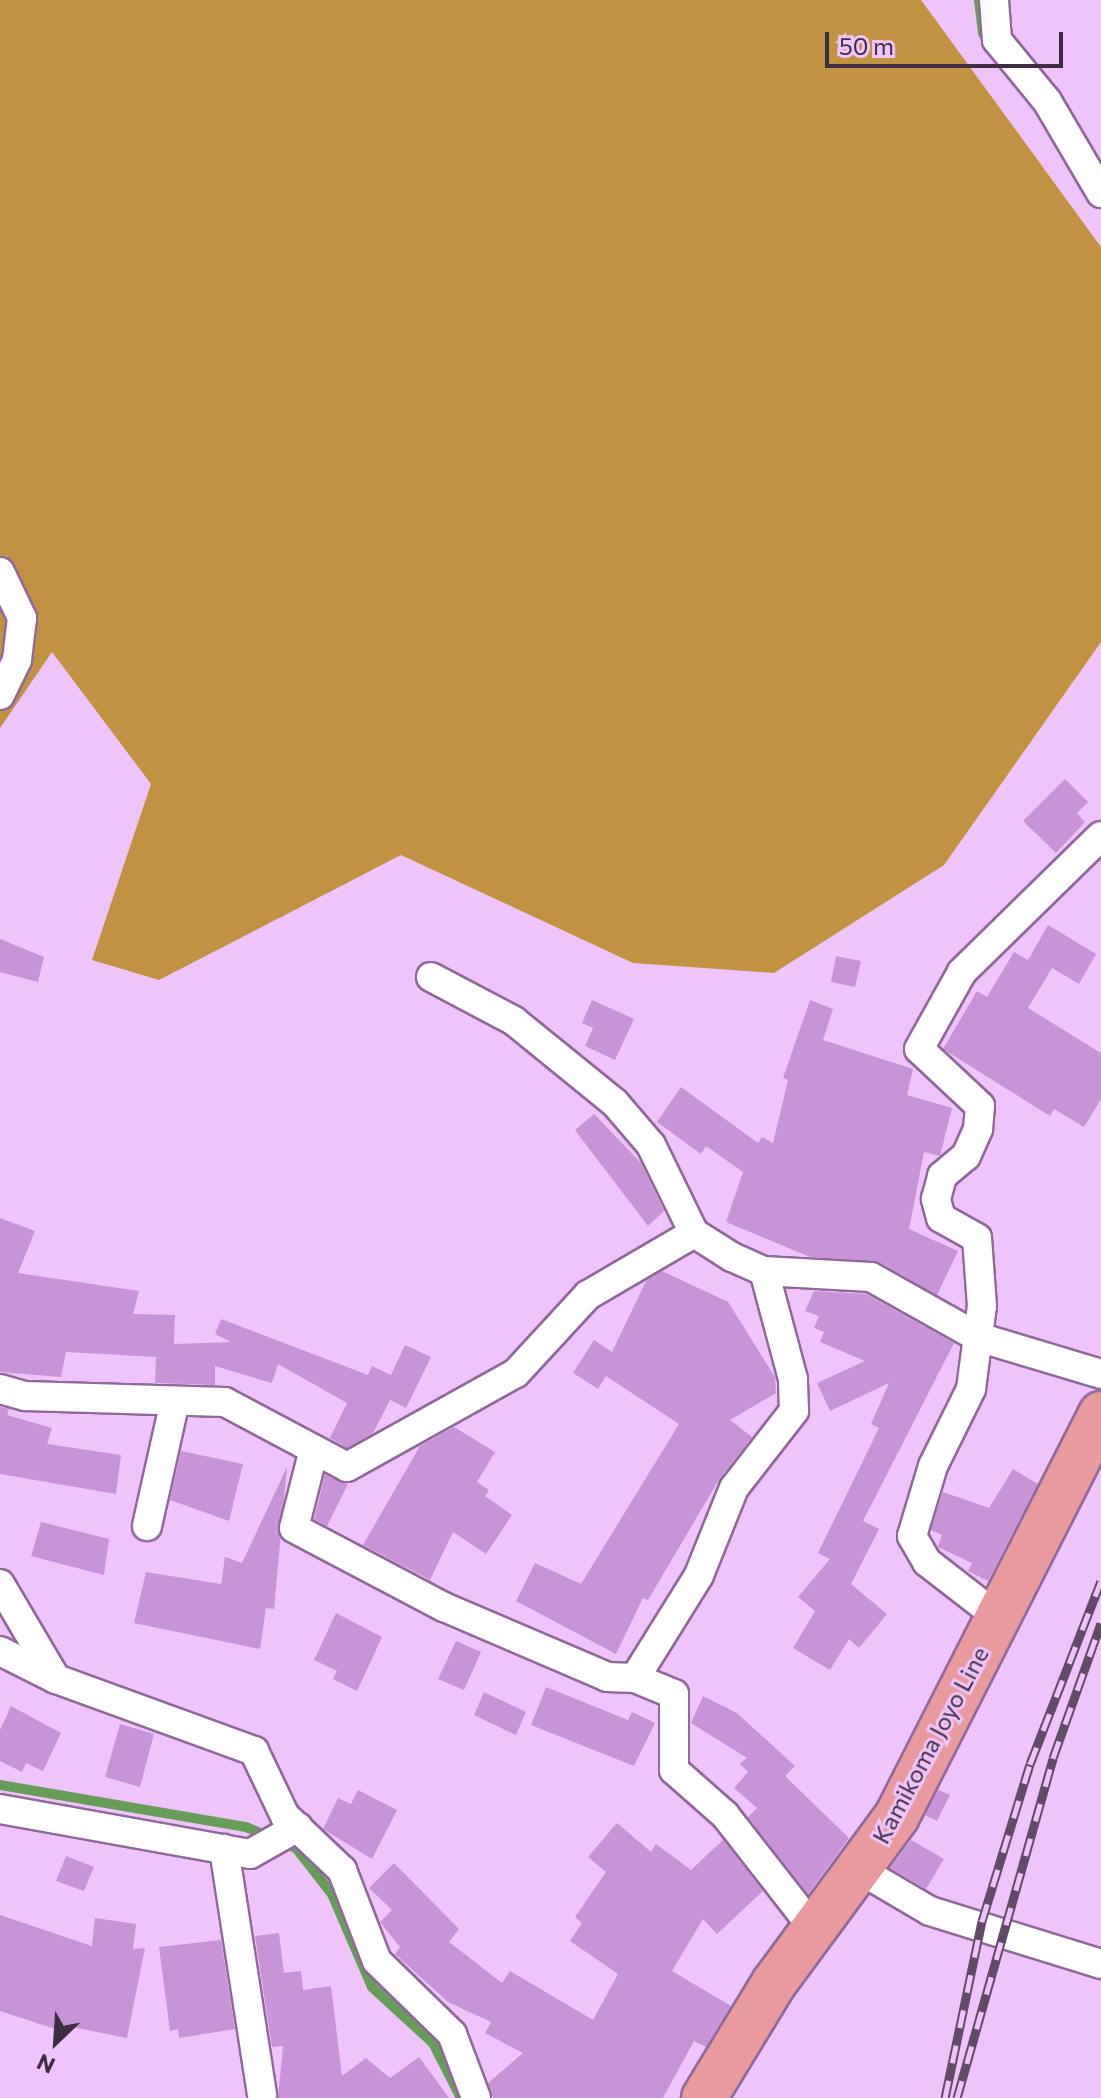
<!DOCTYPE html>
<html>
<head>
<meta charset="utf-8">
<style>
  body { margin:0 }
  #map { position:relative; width:1101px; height:2098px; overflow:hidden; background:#efc4fa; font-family:Commissioner,sans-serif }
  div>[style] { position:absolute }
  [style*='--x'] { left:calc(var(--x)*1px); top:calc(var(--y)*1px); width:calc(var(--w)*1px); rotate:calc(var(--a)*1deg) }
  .forest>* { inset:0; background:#c09241 }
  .stream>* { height:10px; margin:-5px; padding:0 5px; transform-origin:5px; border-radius:5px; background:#679d59 }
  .building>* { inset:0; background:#c993d7 }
  .roads { filter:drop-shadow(2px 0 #90699a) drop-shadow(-2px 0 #90699a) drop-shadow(0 2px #90699a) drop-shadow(0 -2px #90699a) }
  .minor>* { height:28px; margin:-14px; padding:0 14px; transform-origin:14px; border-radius:14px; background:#fff }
  .primary>* { height:44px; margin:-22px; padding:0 22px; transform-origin:22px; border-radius:22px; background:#e89a9f }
  .rail>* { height:9px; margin-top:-4.5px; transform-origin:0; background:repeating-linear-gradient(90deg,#efc4fa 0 18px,#614b67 0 36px); box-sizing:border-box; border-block:2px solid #614b67 }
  span { translate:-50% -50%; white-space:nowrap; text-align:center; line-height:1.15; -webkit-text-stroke:6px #efc4fa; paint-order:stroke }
  .street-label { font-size:24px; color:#3f2e43 }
  .north { position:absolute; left:16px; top:2002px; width:80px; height:80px; -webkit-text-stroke:6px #efc4fa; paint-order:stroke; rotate:205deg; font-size:22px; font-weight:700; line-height:32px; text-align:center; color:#3f2e43 }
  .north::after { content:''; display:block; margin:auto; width:28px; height:36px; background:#3f2e43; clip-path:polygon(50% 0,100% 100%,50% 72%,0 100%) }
  .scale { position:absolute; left:825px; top:32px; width:238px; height:36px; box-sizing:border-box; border:4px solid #3f2e43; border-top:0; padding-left:10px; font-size:24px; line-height:28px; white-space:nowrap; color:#3f2e43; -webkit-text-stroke:6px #efc4fa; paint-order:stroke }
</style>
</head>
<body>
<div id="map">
  <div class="forest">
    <i style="clip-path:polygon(0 0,921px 0,1101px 247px,1101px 642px,944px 865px,774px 973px,633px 963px,401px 855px,159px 980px,92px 960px,151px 784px,52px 652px,0 728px)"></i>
  </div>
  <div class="stream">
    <i style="--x:979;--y:0;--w:34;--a:83"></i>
    <i style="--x:0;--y:1785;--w:250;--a:9.7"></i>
    <i style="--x:246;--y:1827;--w:54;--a:22.8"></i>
    <i style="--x:296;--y:1848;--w:58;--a:52"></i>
    <i style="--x:332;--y:1894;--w:101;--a:66.7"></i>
    <i style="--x:372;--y:1987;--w:83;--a:42.6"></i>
    <i style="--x:433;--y:2043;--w:62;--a:63"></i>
  </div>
  <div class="building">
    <i style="clip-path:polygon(1065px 779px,1088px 802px,1077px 813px,1085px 822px,1056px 853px,1023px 821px)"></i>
    <i style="clip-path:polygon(1048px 925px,1096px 954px,1079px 984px,1052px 968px,1028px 1008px,1101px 1053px,1101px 1099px,1084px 1127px,1054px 1109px,1050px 1116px,943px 1049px,977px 991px,987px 997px,1014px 952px,1028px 960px)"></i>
    <i style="clip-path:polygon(0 939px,44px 957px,38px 982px,0 972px)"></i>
    <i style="clip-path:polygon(836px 956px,861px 961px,855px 987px,831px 982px)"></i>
    <i style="clip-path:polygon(592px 1000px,634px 1019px,615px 1060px,585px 1046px,593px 1028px,582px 1023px)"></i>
    <i style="clip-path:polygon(810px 1000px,833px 1009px,823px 1040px,913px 1069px,907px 1095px,952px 1108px,940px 1156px,924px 1152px,909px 1229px,958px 1251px,937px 1295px,879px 1262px,810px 1257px,726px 1222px,743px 1172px,706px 1146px,701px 1154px,657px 1122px,681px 1087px,758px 1143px,762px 1137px,773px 1143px,788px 1080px,783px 1078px)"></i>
    <i style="clip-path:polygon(594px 1114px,641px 1163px,664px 1211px,648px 1226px,575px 1130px)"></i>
    <i style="clip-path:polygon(0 1218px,35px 1231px,18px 1273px,139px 1291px,133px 1314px,175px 1315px,174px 1344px,231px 1342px,215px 1334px,221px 1319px,368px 1375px,372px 1366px,391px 1375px,405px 1345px,431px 1357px,406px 1408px,390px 1400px,373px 1433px,347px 1448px,330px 1438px,347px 1403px,278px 1364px,272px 1383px,215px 1366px,215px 1385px,155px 1383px,156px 1357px,66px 1352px,61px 1377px,0 1372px)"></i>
    <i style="clip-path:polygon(662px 1271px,728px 1302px,775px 1377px,776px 1393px,730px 1420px,752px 1437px,720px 1478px,648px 1600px,643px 1598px,616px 1654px,516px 1601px,535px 1563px,581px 1584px,679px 1424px,606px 1376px,598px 1389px,573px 1373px,594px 1340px,612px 1352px,646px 1281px)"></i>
    <i style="clip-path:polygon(814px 1291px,866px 1294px,954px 1343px,863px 1521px,879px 1529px,851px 1584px,887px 1614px,859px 1648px,849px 1639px,830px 1670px,793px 1648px,815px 1611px,798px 1597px,830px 1559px,818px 1553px,879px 1428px,871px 1424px,889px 1383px,830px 1411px,817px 1383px,865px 1361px,820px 1342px,824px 1332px,814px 1328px,819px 1316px,805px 1311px)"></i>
    <i style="clip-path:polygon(0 1407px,9px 1409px,7px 1415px,52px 1428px,47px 1444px,121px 1455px,116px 1494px,0 1474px)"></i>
    <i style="clip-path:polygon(454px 1427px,495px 1452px,477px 1482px,489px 1490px,485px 1496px,512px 1515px,486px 1554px,453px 1532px,430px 1580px,363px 1545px,420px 1446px)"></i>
    <i style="clip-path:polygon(181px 1451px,243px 1464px,229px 1521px,170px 1500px)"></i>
    <i style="clip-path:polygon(287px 1467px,274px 1609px,266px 1608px,260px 1649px,134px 1623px,146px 1572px,221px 1584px,225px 1557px,242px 1563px)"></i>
    <i style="clip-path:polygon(1013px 1469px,1038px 1484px,988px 1581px,968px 1571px,972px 1563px,938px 1547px,942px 1535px,931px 1530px,943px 1492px,989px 1508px)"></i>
    <i style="clip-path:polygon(325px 1475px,348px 1484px,327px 1526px,314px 1519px)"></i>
    <i style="clip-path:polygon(41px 1522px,109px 1539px,104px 1575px,31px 1556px)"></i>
    <i style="clip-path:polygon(336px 1613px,382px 1637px,357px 1691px,333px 1679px,337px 1671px,314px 1660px)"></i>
    <i style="clip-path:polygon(456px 1641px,481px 1652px,464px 1690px,438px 1679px)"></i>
    <i style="clip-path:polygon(546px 1687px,628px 1720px,632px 1712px,655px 1723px,634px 1766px,531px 1725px)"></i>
    <i style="clip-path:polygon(484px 1692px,526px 1712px,516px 1735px,474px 1715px)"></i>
    <i style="clip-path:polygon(703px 1696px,737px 1713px,795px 1766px,785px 1776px,849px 1838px,808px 1894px,748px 1817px,757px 1808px,734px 1788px,748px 1772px,740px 1764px,747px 1758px,691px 1723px)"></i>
    <i style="clip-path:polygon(11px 1706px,61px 1733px,43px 1771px,26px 1763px,22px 1772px,0 1761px,0 1730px)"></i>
    <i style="clip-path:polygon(120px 1724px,154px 1734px,140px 1787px,105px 1777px)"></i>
    <i style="clip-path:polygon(358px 1790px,397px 1810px,372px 1859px,323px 1829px,338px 1798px,351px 1804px)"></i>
    <i style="clip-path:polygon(938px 1790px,950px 1795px,937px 1821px,925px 1815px)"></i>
    <i style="clip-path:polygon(617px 1823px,651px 1852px,656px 1844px,691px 1870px,723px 1840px,763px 1891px,717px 1934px,703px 1919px,672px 1971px,731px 2006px,706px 2047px,694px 2041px,663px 2098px,493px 2098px,488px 2083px,523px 2053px,485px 2033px,491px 2022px,448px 2002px,395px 1954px,400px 1947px,380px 1922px,392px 1910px,369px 1888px,394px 1863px,459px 1929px,449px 1942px,502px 1983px,510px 1971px,593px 2020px,618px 1974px,570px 1941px,582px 1923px,575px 1917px,606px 1872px,588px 1857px)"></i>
    <i style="clip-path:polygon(911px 1840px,944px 1859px,926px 1889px,890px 1868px)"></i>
    <i style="clip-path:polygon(66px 1856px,94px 1867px,84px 1891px,56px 1881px)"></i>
    <i style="clip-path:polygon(0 1915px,92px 1946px,95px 1918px,136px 1924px,133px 1949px,145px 1948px,127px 2038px,62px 2025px,61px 2031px,0 2011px)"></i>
    <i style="clip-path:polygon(279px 1933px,284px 1973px,301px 1971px,303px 1990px,331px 1986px,342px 2076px,366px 2058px,390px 2078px,419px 2057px,449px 2098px,278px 2098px,283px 2046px,272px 2047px,255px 1936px)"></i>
    <i style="clip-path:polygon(221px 1940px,235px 2029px,179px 2038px,178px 2029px,170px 2031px,159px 1947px)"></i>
  </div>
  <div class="roads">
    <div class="minor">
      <i style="--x:994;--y:0;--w:40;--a:85.7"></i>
      <i style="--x:997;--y:40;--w:79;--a:50.7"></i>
      <i style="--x:1047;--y:101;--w:107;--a:59.6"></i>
      <i style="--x:0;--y:572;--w:51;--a:64.4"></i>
      <i style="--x:22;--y:618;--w:42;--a:96.8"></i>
      <i style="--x:17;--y:660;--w:39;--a:116"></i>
      <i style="--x:431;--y:977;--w:94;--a:27.9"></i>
      <i style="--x:514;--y:1021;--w:130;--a:39.1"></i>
      <i style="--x:615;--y:1103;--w:55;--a:49.4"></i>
      <i style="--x:651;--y:1145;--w:98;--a:64"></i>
      <i style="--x:694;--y:1233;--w:45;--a:32.3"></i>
      <i style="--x:732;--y:1257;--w:35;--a:24"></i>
      <i style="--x:764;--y:1271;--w:107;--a:3.2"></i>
      <i style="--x:871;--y:1277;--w:123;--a:29.3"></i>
      <i style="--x:978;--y:1337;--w:128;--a:16.7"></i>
      <i style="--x:0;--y:1389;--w:26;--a:16"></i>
      <i style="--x:25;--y:1396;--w:200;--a:1.7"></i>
      <i style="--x:225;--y:1402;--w:138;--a:28"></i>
      <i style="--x:347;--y:1467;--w:193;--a:-29.1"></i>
      <i style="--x:516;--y:1373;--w:106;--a:-47.3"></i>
      <i style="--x:588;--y:1295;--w:123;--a:-30.3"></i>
      <i style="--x:313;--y:1453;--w:77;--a:104.2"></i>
      <i style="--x:294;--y:1528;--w:170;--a:27.8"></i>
      <i style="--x:444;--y:1607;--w:177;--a:23.2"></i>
      <i style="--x:607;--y:1677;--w:28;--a:2"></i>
      <i style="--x:635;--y:1678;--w:42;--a:22.3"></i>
      <i style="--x:674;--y:1694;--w:76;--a:90"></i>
      <i style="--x:674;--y:1770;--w:68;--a:41.4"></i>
      <i style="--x:725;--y:1815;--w:146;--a:52"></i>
      <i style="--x:147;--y:1526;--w:128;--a:-77.4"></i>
      <i style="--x:0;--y:1584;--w:110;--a:59.5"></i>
      <i style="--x:998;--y:1617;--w:90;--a:-142.2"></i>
      <i style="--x:927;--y:1562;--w:30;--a:-120"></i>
      <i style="--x:912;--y:1536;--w:73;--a:-73.3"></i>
      <i style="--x:933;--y:1466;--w:86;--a:-63.7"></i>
      <i style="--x:971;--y:1389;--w:84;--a:-82.5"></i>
      <i style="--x:982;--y:1306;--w:68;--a:-94.2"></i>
      <i style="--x:977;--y:1238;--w:41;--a:-150.9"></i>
      <i style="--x:941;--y:1218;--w:20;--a:-105"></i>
      <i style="--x:936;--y:1199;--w:24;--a:-75"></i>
      <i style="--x:942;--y:1176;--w:31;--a:-40"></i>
      <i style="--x:966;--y:1156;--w:30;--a:-66"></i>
      <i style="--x:978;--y:1129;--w:23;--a:-85"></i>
      <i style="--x:980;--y:1106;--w:83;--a:-136.9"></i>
      <i style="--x:919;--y:1049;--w:88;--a:-60.8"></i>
      <i style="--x:962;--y:972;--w:194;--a:-44.4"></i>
      <i style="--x:0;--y:1651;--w:63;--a:26.6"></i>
      <i style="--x:56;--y:1679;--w:211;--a:20"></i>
      <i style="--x:254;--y:1751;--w:72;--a:64.5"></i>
      <i style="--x:285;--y:1816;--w:79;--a:43.5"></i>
      <i style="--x:342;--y:1870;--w:97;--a:69"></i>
      <i style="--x:377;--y:1961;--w:105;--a:44.2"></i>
      <i style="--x:452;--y:2034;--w:68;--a:69.4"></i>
      <i style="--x:635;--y:1678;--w:121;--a:-58.1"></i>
      <i style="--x:699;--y:1575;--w:94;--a:-68.1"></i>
      <i style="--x:734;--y:1488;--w:98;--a:-52.1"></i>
      <i style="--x:794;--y:1411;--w:32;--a:-92"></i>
      <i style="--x:793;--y:1379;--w:112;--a:-105"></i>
      <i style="--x:0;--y:1809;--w:254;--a:10.2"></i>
      <i style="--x:250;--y:1854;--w:55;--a:-29.4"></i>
      <i style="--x:224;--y:1849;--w:249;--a:81.2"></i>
      <i style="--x:860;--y:1870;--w:81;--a:30.4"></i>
      <i style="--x:930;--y:1911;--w:179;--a:17.2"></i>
    </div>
    <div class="primary">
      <i style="--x:704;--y:2098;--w:135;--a:-58.7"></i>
      <i style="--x:774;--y:1983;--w:207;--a:-53.6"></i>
      <i style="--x:897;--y:1816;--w:451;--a:-63.1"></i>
    </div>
  </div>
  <div class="rail">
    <i style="--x:945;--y:2098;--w:181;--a:-78.2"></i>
    <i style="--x:982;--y:1921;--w:164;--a:-73"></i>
    <i style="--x:1030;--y:1764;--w:196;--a:-68.8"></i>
    <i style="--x:957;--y:2098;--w:353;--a:-74.2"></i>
    <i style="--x:1053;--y:1758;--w:143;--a:-70.4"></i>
  </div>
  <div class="street-label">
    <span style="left:930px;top:1745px;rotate:-62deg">Kamikoma Joyo Line</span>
  </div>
  <div class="north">N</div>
  <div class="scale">50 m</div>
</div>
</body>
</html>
